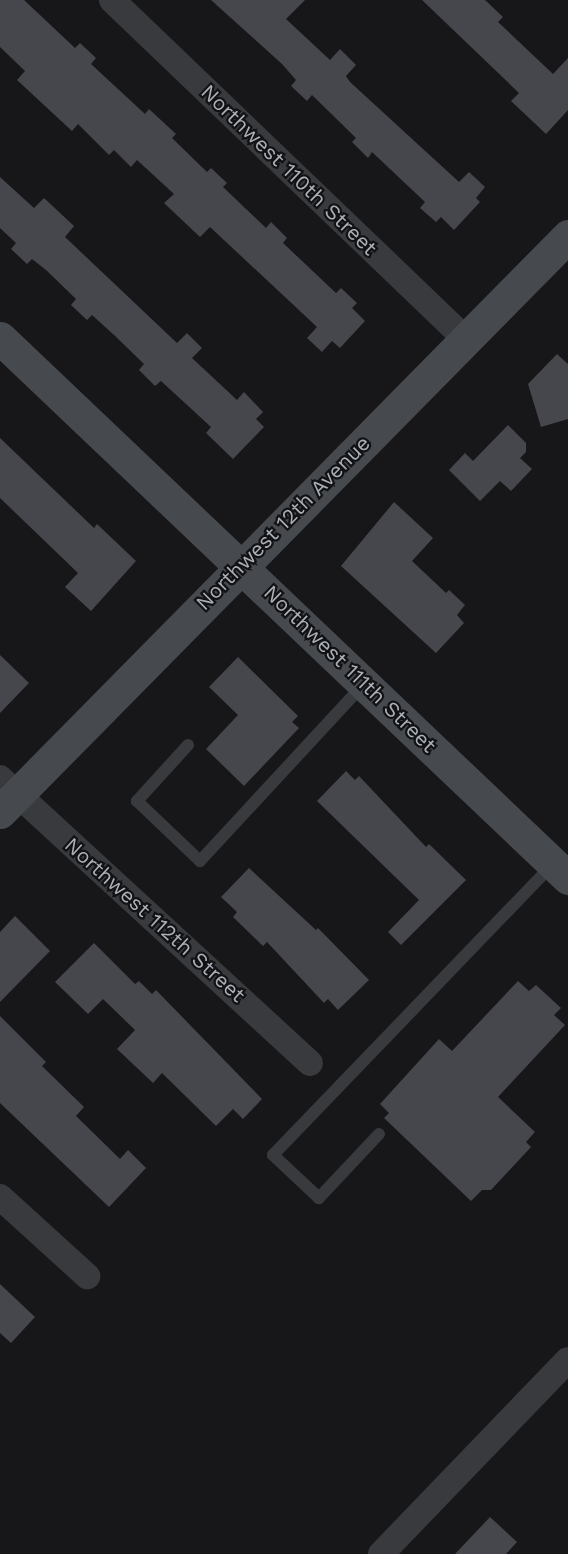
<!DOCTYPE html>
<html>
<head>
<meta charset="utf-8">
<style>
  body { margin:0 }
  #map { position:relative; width:568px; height:1554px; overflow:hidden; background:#171719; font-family:"Work Sans",sans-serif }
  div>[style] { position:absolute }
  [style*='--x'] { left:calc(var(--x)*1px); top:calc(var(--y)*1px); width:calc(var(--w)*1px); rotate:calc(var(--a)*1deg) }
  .building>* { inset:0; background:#46474c }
  .lane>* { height:12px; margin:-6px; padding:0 6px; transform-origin:6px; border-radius:6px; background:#383a3d }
  .street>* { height:26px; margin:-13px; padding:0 13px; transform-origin:13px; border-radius:13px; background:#383a3d }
  .secondary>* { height:33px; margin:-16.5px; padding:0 16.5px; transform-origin:16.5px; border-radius:16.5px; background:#46494d }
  span { translate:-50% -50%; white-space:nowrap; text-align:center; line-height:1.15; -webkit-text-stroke:4.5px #121214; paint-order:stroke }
  .street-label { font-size:21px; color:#aab0b8 }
</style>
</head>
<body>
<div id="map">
  <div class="building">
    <i style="clip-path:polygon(0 0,24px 0,75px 48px,80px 43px,96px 58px,91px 64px,145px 114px,149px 109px,176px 134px,172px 138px,207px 172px,211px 168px,227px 183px,223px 187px,266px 228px,271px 222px,287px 238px,283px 243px,336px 293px,341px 288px,357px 303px,352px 308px,365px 321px,340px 348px,332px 341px,322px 352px,307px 338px,317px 327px,210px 227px,200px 237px,164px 203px,174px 194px,137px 160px,131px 167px,114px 150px,109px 155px,78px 124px,72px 131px,17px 80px,25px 71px,0 47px)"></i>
    <i style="clip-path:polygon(211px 0,305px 0,286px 19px,330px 60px,340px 49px,356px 65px,346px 76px,350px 82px,459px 182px,469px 172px,485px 187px,476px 198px,480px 202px,454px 230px,441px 217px,436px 222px,420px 208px,425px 202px,372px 152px,368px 158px,352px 142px,356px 138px,312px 95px,307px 101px,291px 86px,296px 80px,282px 64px)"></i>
    <i style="clip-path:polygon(422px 0,485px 0,503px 17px,498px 22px,553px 74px,568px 58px,568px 110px,546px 134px,511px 101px,519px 93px)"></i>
    <i style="clip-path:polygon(0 177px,34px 208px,44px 198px,74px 226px,65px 237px,177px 343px,187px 333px,202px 348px,192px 358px,237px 400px,244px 392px,263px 412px,256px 419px,264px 427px,233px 459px,206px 433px,211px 427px,161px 381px,155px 386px,139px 370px,144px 364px,114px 335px,92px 315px,87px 320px,71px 305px,76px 299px,46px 270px,32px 259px,27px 264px,11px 249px,16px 243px,0 228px)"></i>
    <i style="clip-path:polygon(557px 354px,568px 364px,568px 419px,541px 427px,528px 384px)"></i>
    <i style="clip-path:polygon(508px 425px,526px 443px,526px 452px,520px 458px,532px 469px,511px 491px,500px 481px,480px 501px,449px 470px,465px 453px,473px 461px)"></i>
    <i style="clip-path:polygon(0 438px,94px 528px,97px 524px,136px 561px,91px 611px,65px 587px,78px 573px,0 498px)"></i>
    <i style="clip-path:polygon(394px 502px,433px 538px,412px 561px,446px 593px,449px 590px,465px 605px,457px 615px,464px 623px,436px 653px,341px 566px)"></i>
    <i style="clip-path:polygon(0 655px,29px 683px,0 713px)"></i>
    <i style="clip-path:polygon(238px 657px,298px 716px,292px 722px,299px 728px,244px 786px,206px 749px,238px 715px,209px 687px)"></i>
    <i style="clip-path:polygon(346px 771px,355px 780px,359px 776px,426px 847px,429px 844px,466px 880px,401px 945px,388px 932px,419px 900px,317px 801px)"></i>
    <i style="clip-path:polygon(249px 868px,316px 930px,318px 928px,369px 980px,338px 1010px,328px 999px,324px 1003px,267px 942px,263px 946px,233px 917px,237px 912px,221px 897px)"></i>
    <i style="clip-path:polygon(15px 916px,50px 951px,0 1002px,0 932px)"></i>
    <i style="clip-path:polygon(94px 943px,135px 984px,139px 981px,152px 994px,156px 990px,262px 1099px,243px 1119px,233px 1109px,216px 1126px,162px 1073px,153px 1083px,117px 1049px,135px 1030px,103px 999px,88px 1014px,55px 982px)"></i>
    <i style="clip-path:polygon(518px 981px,529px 991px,536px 985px,561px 1008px,554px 1015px,565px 1025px,498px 1097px,535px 1132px,526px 1142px,531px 1147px,491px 1190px,482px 1190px,471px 1201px,384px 1118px,389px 1113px,380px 1104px,439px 1039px,452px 1051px)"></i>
    <i style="clip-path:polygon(0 1016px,46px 1062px,42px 1066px,84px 1107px,76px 1116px,120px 1159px,128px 1150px,146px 1168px,109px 1207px,0 1103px)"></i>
    <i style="clip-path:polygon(0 1284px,35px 1317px,11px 1343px,0 1333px)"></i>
    <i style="clip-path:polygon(490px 1517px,517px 1542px,506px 1554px,455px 1554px)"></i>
  </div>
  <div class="lane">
    <i style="--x:188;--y:745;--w:76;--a:132.3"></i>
    <i style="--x:137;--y:801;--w:87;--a:43.6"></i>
    <i style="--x:200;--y:861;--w:241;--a:-47.2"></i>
    <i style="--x:379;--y:1134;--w:88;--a:133.2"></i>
    <i style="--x:319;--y:1198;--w:63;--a:-136.9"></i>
    <i style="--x:273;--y:1155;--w:402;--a:-46.1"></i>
  </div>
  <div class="street">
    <i style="--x:112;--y:0;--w:492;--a:43.8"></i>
    <i style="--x:0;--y:778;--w:421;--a:42.6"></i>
    <i style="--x:0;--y:1197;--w:118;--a:42.2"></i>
    <i style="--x:381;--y:1554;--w:269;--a:-46.1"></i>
  </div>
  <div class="secondary">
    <i style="--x:0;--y:338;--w:784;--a:43.55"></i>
    <i style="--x:0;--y:812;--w:809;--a:-45.4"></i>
  </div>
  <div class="street-label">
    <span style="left:289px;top:170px;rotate:44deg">Northwest 110th Street</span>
    <span style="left:283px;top:523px;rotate:-45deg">Northwest 12th Avenue</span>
    <span style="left:350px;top:669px;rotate:44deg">Northwest 111th Street</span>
    <span style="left:155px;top:920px;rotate:42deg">Northwest 112th Street</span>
  </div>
</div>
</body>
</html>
